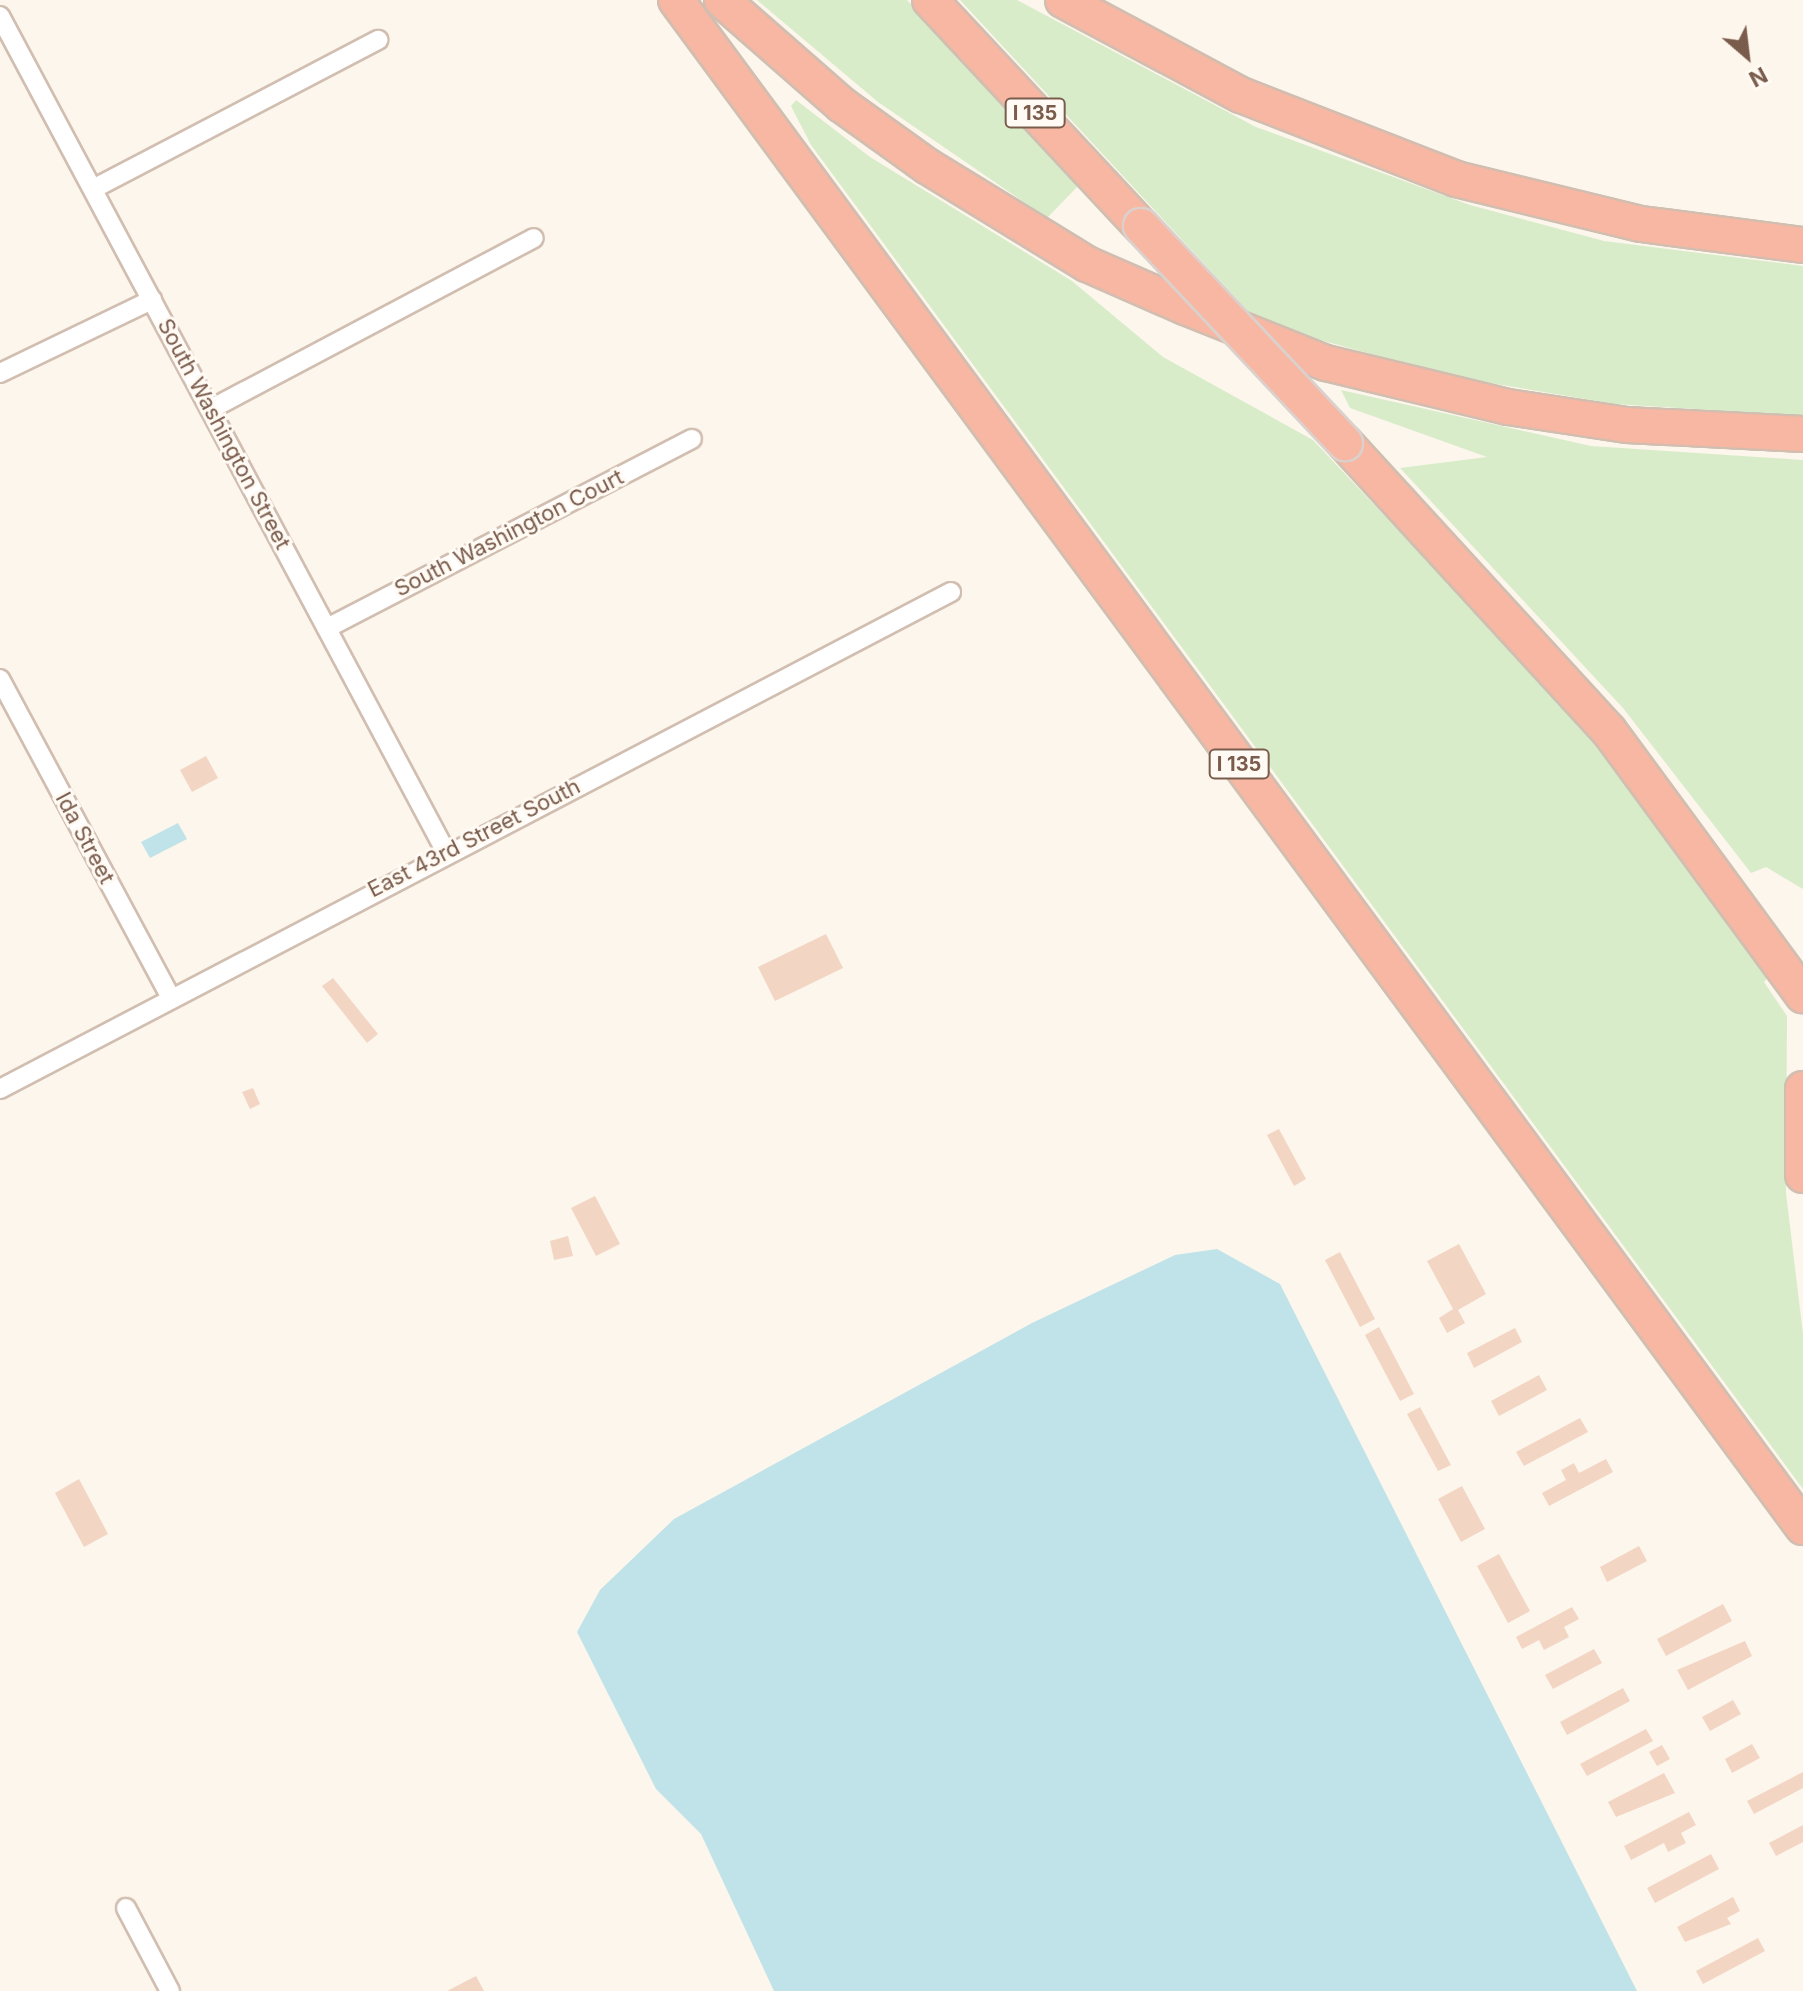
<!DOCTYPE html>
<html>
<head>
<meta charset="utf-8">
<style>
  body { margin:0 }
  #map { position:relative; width:1803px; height:1991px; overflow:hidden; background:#fdf6ec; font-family:Inter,sans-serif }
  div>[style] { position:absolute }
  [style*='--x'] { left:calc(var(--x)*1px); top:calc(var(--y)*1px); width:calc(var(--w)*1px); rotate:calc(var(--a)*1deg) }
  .green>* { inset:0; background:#d8ecc9 }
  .water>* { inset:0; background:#bfe3e8 }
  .building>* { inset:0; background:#f3d5c3 }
  .roads { filter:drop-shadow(2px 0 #d1beb0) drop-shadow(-2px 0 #d1beb0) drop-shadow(0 2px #d1beb0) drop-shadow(0 -2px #d1beb0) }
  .minor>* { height:18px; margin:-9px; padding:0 9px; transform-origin:9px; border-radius:9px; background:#fff }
  .motorway>* { height:34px; margin:-17px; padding:0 17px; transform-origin:17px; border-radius:17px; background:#f7b7a3 }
  .bridges { filter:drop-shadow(2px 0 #dad1cd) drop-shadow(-2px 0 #dad1cd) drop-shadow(0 2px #dad1cd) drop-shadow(0 -2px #dad1cd) }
  .motorway-bridge>* { height:34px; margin:-17px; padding:0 17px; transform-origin:17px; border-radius:17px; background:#f7b7a3 }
  span { translate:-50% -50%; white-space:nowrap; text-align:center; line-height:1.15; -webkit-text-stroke:6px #fffaf3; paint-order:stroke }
  .shield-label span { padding:2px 6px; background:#fffaf3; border:2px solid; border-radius:6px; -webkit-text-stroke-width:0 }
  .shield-label { font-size:20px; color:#7a5c4d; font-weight:700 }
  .street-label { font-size:22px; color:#7a5c4d }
  .north { position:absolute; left:1707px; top:16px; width:80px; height:80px; -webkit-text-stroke:6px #fffaf3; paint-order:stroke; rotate:152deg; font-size:22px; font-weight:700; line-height:32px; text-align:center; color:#7a5c4d }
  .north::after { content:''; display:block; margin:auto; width:28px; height:36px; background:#7a5c4d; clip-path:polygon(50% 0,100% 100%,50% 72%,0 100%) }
</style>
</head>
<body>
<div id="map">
  <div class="green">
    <i style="clip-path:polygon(757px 0,907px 0,1078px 186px,1047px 218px,878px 102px)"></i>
    <i style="clip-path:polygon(960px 0,1017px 0,1256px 127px,1470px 205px,1604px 241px,1803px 266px,1803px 416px,1615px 404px,1454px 377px,1259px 323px)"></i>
    <i style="clip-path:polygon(796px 100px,870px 157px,1072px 281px,1163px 357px,1313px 440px,1570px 712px,1770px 975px,1764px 982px,1787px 1016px,1786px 1193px,1803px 1334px,1803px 1489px,811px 145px,791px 106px)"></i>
    <i style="clip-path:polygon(1341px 390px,1591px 446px,1803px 460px,1803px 889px,1766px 867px,1751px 873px,1623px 708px,1400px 468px,1487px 457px,1350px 408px)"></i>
  </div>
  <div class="water">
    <i style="clip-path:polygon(178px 823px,187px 839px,150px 858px,141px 842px)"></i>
    <i style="clip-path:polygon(1217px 1249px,1280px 1284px,1637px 1991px,774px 1991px,701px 1834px,656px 1789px,577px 1632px,600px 1590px,674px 1519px,1032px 1323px,1175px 1255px)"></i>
  </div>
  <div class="building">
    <i style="clip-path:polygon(206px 756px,218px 778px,192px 792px,180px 770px)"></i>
    <i style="clip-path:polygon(826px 934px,843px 968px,775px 1001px,758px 967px)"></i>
    <i style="clip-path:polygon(333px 978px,378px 1034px,367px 1043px,322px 986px)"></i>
    <i style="clip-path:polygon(253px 1088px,260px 1104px,250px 1109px,242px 1092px)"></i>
    <i style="clip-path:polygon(1279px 1129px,1306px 1179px,1294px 1186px,1267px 1135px)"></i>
    <i style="clip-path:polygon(595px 1196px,620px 1244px,596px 1256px,571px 1208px)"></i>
    <i style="clip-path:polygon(568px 1236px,573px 1256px,554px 1260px,550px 1241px)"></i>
    <i style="clip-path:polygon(1459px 1244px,1486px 1294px,1458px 1310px,1465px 1323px,1447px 1333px,1439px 1318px,1453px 1309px,1427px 1261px)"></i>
    <i style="clip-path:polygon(1340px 1252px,1375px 1319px,1360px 1327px,1325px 1260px)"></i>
    <i style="clip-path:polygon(1379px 1327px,1414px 1394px,1400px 1401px,1365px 1335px)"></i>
    <i style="clip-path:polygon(1515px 1328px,1522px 1342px,1474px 1368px,1467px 1353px)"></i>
    <i style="clip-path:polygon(1539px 1375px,1547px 1390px,1499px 1416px,1491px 1401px)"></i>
    <i style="clip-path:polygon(1420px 1407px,1451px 1465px,1438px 1471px,1407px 1414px)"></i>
    <i style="clip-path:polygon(1580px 1418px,1588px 1432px,1524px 1466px,1516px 1452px)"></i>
    <i style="clip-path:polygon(1606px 1459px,1613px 1472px,1549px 1506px,1542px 1493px,1566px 1480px,1561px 1470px,1574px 1463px,1579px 1473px)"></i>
    <i style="clip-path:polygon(79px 1479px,108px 1534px,84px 1547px,55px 1493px)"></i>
    <i style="clip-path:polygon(1462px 1486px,1485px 1529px,1461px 1542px,1438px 1499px)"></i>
    <i style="clip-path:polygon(1639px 1546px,1647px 1561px,1607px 1582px,1600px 1567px)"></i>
    <i style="clip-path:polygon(1499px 1554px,1530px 1611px,1508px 1623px,1477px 1566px)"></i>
    <i style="clip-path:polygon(1723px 1604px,1732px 1621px,1666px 1656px,1657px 1639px)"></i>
    <i style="clip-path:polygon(1572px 1607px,1579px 1619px,1564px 1627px,1569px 1637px,1544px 1650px,1539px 1640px,1522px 1649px,1516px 1637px)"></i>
    <i style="clip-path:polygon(1745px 1641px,1752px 1656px,1688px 1690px,1677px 1670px)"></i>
    <i style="clip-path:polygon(1594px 1649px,1602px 1663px,1553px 1689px,1545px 1675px)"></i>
    <i style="clip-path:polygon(1623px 1688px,1630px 1701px,1567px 1735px,1560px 1722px)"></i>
    <i style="clip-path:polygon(1733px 1700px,1741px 1714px,1710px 1731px,1702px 1717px)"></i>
    <i style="clip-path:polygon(1646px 1729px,1653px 1741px,1587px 1776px,1580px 1764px)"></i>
    <i style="clip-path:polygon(1752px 1744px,1760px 1758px,1732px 1773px,1725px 1759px)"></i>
    <i style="clip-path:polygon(1662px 1745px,1670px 1759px,1657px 1766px,1649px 1752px)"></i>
    <i style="clip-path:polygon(1803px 1772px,1803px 1788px,1754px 1814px,1747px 1801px)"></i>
    <i style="clip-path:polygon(1664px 1773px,1675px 1793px,1616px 1817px,1608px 1802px)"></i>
    <i style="clip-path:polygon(1689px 1812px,1696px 1825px,1681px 1833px,1686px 1843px,1668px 1852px,1664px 1843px,1631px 1860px,1624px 1846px)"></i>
    <i style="clip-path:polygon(1803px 1825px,1803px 1842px,1776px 1856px,1769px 1843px)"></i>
    <i style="clip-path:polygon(1711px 1854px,1719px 1869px,1655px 1903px,1647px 1888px)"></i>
    <i style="clip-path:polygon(1733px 1897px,1740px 1911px,1727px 1918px,1731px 1924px,1685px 1942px,1677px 1927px)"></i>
    <i style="clip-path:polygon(1758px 1938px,1765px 1951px,1703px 1984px,1696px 1971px)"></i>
    <i style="clip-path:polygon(476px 1976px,484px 1991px,447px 1991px)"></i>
  </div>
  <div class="roads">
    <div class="minor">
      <i style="--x:0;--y:16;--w:948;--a:61.92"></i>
      <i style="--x:93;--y:189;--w:322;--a:-27.6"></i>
      <i style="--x:0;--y:373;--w:169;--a:-25.7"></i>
      <i style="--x:211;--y:409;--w:365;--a:-27.9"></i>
      <i style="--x:327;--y:628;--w:411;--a:-27.4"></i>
      <i style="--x:0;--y:679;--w:362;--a:61.8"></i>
      <i style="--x:0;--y:1089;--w:1073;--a:-27.59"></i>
      <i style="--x:126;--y:1908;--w:94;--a:62.1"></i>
    </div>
    <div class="motorway">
      <i style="--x:676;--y:0;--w:1898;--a:53.57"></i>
      <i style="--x:722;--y:0;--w:159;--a:41.2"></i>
      <i style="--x:842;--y:105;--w:105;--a:35.7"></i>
      <i style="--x:927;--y:166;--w:188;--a:31.5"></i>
      <i style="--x:1087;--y:264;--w:107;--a:23.7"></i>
      <i style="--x:1185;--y:307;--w:152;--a:21.7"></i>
      <i style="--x:1326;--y:363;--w:187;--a:13.6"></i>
      <i style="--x:1508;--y:407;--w:120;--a:8.6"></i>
      <i style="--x:1627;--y:425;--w:176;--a:2.9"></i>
      <i style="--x:930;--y:0;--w:309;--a:47"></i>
      <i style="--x:1063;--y:0;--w:202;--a:28.1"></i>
      <i style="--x:1241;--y:95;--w:231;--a:21.3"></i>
      <i style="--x:1456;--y:179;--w:190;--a:13.7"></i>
      <i style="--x:1641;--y:224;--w:163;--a:7.4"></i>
      <i style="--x:1345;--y:443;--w:391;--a:47.5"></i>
      <i style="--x:1609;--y:731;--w:328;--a:53.7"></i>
      <i style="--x:1803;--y:1089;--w:86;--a:90"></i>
    </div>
  </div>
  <div class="bridges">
    <div class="motorway-bridge">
      <i style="--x:1141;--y:226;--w:298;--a:46.8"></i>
    </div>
  </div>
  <div class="shield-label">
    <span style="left:1035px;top:113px">I 135</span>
    <span style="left:1239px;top:764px">I 135</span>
  </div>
  <div class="street-label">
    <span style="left:224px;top:434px;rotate:62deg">South Washington Street</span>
    <span style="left:509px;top:533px;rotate:-27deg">South Washington Court</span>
    <span style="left:85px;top:838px;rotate:62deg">Ida Street</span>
    <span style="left:474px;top:838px;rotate:-27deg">East 43rd Street South</span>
  </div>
  <div class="north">N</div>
</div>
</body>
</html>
